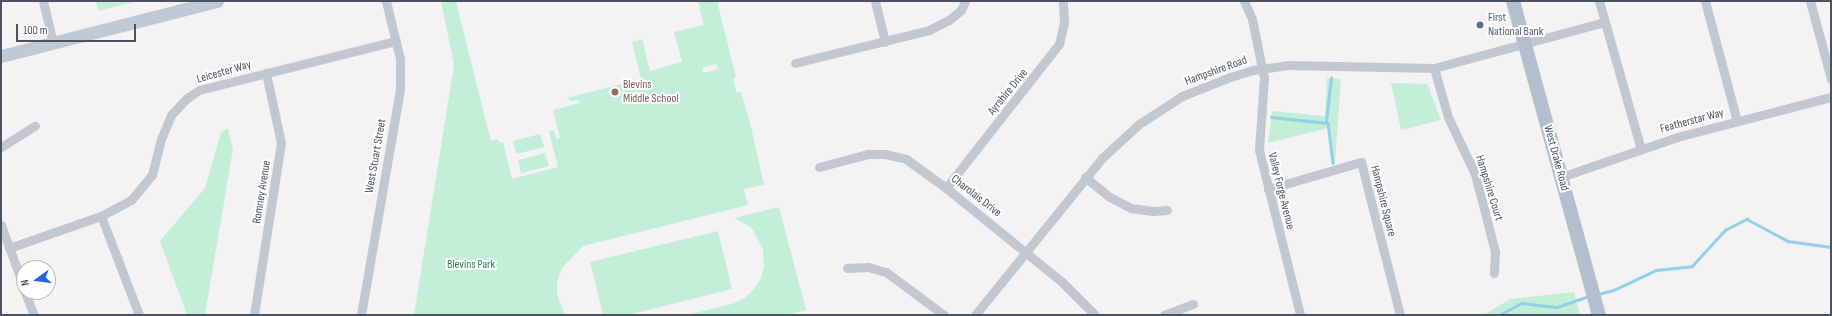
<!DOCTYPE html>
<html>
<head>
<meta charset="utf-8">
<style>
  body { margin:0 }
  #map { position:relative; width:1832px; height:316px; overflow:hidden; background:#f4f2f2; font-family:"Sofia Sans Condensed",sans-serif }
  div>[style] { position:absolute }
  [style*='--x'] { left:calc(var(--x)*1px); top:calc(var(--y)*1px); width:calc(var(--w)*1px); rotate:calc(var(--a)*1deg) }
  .green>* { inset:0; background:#c3efd8 }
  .stream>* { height:2.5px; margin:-1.25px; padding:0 1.25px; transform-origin:1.25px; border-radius:1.25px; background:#92d0ea }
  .street>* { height:9px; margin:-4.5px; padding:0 4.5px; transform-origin:4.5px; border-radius:4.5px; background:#c1c8d0 }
  .secondary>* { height:13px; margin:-6.5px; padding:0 6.5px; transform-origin:6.5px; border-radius:6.5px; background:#c1c9d4 }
  .primary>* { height:14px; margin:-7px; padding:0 7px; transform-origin:7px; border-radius:7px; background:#b3bfcf }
  .dots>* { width:11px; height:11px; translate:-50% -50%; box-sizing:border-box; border:2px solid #fff; border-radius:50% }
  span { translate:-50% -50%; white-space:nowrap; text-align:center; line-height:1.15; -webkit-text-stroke:4px #fff; paint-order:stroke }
  .service-label { font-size:12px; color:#4e5e75 }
  .left { translate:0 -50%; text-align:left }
  .street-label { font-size:12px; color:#4a535f }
  .education-label { font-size:12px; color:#785e54 }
  .park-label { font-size:12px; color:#1b8056 }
  .frame { position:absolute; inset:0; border:2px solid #4a535f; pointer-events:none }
  .north { position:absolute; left:16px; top:260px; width:40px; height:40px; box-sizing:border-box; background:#fff; border:1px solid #b7babf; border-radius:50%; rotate:256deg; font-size:11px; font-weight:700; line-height:16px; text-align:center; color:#4a535f }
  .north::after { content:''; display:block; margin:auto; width:14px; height:18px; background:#2163e0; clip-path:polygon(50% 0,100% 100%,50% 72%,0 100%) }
  .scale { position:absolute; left:16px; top:24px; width:120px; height:18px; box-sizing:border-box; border:2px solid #4a535f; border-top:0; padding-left:5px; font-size:12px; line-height:14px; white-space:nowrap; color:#4a535f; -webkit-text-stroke:3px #fff; paint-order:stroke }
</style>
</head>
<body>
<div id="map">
  <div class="green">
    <i style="clip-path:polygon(96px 1px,138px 1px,98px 11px)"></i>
    <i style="clip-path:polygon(evenodd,441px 1px,456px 1px,491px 141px,498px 139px,499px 143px,503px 142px,512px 179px,558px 167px,549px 132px,554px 130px,556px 139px,560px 138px,553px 110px,580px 103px,579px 100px,571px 101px,567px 98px,641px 79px,632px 42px,642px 39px,650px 71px,682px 62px,674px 32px,704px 25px,698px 1px,717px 1px,736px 77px,733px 78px,737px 93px,741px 92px,751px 127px,764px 185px,744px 189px,748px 205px,583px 246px,562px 268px,557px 281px,557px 295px,565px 315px,414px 315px,454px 65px,441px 1px,716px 64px,718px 69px,703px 73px,702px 68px,716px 64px)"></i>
    <i style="clip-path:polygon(1327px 78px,1341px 79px,1335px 163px,1332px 164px,1328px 128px,1268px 143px,1272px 111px,1325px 116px)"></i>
    <i style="clip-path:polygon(1391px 83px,1427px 84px,1441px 120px,1401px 130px)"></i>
    <i style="clip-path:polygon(228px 129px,233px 149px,205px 315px,187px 315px,160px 241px,205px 188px,221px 132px)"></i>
    <i style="clip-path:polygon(540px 134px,544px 147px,516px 154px,513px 141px)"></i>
    <i style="clip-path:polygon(545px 153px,549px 166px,521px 173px,518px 160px)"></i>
    <i style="clip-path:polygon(779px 207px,806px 310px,786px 315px,687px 315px,732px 304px,745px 298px,754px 289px,761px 278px,764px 265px,763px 249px,752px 228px,734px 218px)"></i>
    <i style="clip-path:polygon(718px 231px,732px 289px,628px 315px,603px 315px,590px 262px)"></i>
    <i style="clip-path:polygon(1574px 292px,1580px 315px,1484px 315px,1510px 299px)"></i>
  </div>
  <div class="stream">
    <i style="--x:1271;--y:117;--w:57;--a:6"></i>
    <i style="--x:1328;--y:123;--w:40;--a:82.9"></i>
    <i style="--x:1326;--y:121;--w:43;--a:-83.4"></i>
    <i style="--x:1598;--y:294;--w:16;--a:-14"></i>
    <i style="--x:1614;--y:290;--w:47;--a:-25.5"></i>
    <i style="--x:1656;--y:270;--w:36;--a:-6"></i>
    <i style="--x:1692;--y:266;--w:49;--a:-47.5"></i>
    <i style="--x:1725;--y:230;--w:25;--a:-27"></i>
    <i style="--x:1747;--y:219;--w:47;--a:28.2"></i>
    <i style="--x:1788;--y:241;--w:43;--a:7.9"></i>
    <i style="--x:1499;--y:315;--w:26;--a:-28"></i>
    <i style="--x:1522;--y:303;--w:35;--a:7"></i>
    <i style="--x:1557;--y:307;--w:34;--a:-19"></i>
  </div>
  <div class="street">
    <i style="--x:43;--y:1;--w:43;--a:76.6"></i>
    <i style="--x:875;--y:1;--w:42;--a:76.3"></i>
    <i style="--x:1244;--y:1;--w:20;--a:66"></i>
    <i style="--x:1252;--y:19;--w:60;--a:78.5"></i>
    <i style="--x:1264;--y:78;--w:72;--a:94"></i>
    <i style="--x:1259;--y:150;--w:170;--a:76"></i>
    <i style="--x:1599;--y:1;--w:154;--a:74.2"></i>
    <i style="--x:1705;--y:1;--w:124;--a:75.1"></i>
    <i style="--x:1810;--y:1;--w:81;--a:74.9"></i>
    <i style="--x:795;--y:63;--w:138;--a:-13.8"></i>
    <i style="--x:929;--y:30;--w:22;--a:-27"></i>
    <i style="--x:949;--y:20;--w:16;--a:-40"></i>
    <i style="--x:961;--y:10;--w:10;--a:-66"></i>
    <i style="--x:1434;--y:68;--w:51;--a:74.1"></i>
    <i style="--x:1448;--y:117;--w:63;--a:64.7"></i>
    <i style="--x:1475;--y:174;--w:81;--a:75.6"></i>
    <i style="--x:1495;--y:252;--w:21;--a:93"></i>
    <i style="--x:1;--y:147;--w:40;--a:-32"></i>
    <i style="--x:819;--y:167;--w:51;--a:-14.9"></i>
    <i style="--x:868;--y:154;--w:17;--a:0"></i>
    <i style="--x:885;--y:154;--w:22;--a:13"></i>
    <i style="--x:906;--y:159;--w:49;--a:35.9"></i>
    <i style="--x:946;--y:188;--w:149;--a:39"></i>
    <i style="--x:1062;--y:282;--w:47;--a:45"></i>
    <i style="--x:1085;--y:177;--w:32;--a:39"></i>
    <i style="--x:1110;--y:197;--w:24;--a:28"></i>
    <i style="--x:1131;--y:208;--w:22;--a:8"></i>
    <i style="--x:1153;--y:211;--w:14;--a:-4"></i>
    <i style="--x:1561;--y:177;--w:123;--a:-19"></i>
    <i style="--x:1677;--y:137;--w:159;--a:-14.6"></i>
    <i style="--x:946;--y:188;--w:183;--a:-51.9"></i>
    <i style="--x:1059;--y:44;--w:22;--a:-77"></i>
    <i style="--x:1064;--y:23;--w:22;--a:-93"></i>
    <i style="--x:1268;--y:189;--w:97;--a:-16.2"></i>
    <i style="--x:1361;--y:162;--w:158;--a:75.7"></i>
    <i style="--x:101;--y:216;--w:106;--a:69"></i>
    <i style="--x:1;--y:225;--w:67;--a:69.9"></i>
    <i style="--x:9;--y:248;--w:97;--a:-19.2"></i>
    <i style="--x:101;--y:216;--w:34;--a:-28"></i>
    <i style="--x:131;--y:200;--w:33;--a:-50"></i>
    <i style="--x:152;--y:175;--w:37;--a:-76"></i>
    <i style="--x:161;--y:139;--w:26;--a:-67"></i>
    <i style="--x:171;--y:115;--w:22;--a:-47"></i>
    <i style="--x:186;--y:99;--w:16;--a:-35"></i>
    <i style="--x:199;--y:90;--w:203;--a:-14"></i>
    <i style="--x:847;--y:268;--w:21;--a:-3"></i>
    <i style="--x:868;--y:267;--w:19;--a:16"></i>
    <i style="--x:886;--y:272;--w:72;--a:36.6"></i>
    <i style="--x:25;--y:292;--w:25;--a:69"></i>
    <i style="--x:254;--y:315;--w:174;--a:-81.1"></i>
    <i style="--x:281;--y:143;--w:72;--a:-102.1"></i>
    <i style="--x:361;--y:315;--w:229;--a:-80.2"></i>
    <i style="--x:400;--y:89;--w:30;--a:-90"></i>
    <i style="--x:400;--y:59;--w:60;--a:-103.6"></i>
    <i style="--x:975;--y:315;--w:202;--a:-51"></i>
    <i style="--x:1102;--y:158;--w:50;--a:-42.6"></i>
    <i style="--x:1139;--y:124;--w:51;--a:-33.1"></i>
    <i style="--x:1182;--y:96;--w:52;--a:-21.6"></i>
    <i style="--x:1230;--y:77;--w:24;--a:-17"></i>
    <i style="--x:1253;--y:70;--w:35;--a:-8"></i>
    <i style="--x:1288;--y:65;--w:146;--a:1.2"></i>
    <i style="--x:1434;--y:68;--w:176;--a:-15.1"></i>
    <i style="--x:1164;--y:315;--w:31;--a:-21"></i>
  </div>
  <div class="secondary">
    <i style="--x:1;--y:56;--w:223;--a:-14.3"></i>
  </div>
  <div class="primary">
    <i style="--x:1513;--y:1;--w:326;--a:74.7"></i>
  </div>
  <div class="dots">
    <i style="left:1480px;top:25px;background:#5c6f8a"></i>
    <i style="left:615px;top:92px;background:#8d6e63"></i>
  </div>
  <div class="service-label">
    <span class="left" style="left:1488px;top:25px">First<br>National Bank</span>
  </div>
  <div class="street-label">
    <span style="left:1216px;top:71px;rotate:-20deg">Hampshire Road</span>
    <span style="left:224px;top:72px;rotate:-16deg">Leicester Way</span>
    <span style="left:1008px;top:92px;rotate:-51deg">Ayrshire Drive</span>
    <span style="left:1692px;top:121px;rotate:-15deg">Featherstar Way</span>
    <span style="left:376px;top:156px;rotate:-80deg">West Stuart Street</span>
    <span style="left:1556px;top:158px;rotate:75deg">West Drake Road</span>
    <span style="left:1489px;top:188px;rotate:73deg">Hampshire Court</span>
    <span style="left:1281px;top:191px;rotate:76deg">Valley Forge Avenue</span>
    <span style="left:262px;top:192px;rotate:-81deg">Romney Avenue</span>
    <span style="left:976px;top:196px;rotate:38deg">Charolais Drive</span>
    <span style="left:1383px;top:201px;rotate:76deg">Hampshire Square</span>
  </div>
  <div class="education-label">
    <span class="left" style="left:623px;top:92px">Blevins<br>Middle School</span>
  </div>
  <div class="park-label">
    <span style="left:471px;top:265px">Blevins Park</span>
  </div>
  <div class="frame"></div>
  <div class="north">N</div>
  <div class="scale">100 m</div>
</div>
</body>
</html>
